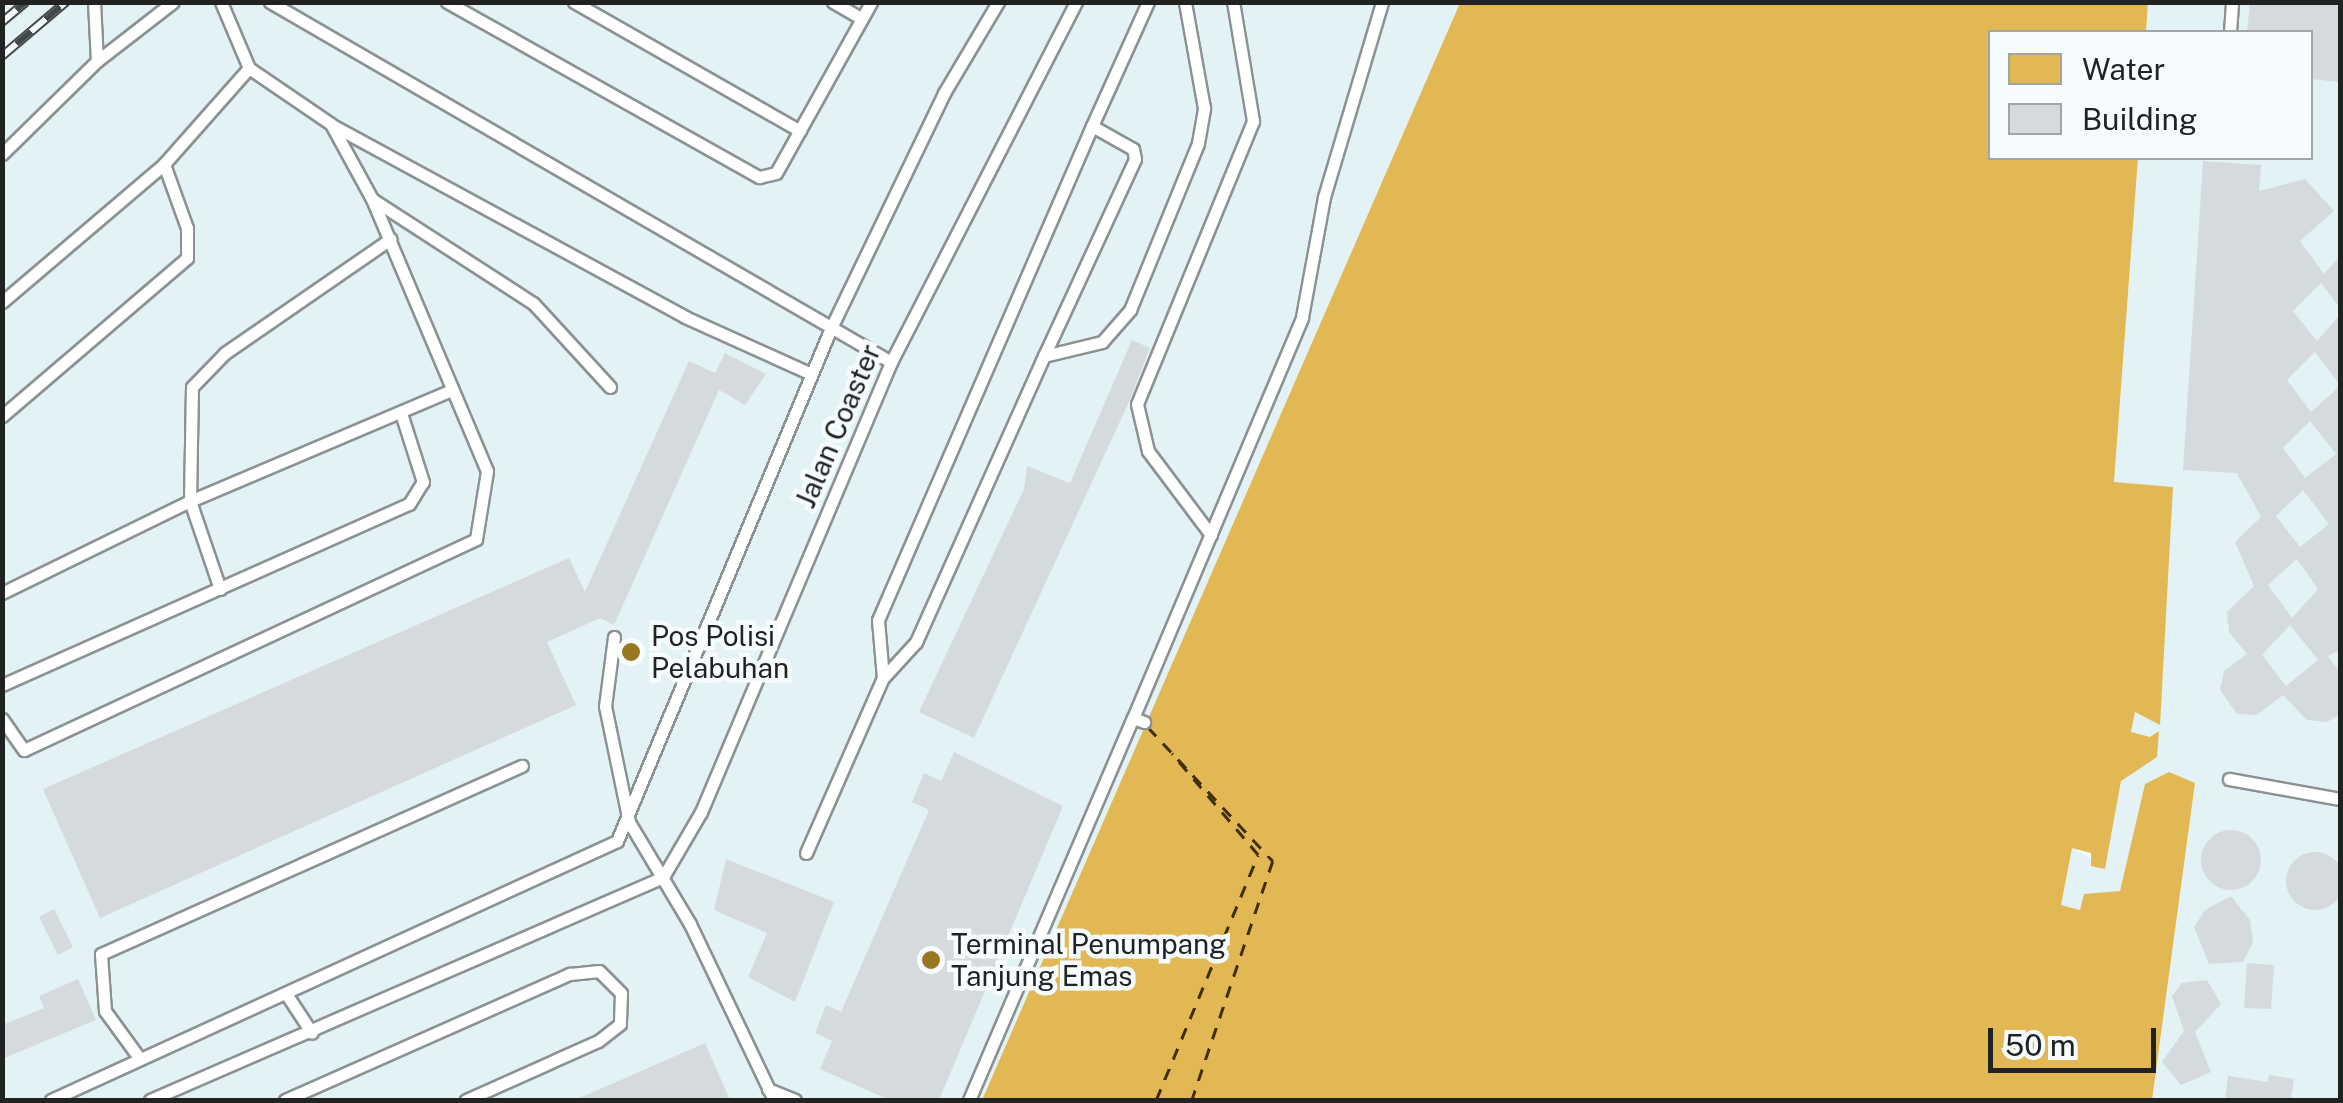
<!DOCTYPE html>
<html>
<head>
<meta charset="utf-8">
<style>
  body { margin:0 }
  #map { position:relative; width:2343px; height:1103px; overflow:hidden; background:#f6fcfd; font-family:"Public Sans",sans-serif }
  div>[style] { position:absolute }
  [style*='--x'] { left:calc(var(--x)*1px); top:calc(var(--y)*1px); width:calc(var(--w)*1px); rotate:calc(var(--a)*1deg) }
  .built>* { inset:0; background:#e3f2f5 }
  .water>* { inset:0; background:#e1b854 }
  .ferry>* { height:2.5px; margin-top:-1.25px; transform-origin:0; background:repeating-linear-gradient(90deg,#3e2e01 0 12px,transparent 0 22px) }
  .building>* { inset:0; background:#d5dbdc }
  .round { border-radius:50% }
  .roads { filter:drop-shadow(2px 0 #8c9293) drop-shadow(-2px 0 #8c9293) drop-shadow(0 2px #8c9293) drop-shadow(0 -2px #8c9293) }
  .service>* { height:11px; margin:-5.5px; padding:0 5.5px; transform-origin:5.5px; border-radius:5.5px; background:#fff }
  .rail>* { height:10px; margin-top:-5px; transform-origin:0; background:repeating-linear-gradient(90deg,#f6fcfd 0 19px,#444747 0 38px); box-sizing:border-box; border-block:2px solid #444747 }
  .dots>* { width:28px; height:28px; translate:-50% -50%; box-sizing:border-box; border:5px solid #f6fcfd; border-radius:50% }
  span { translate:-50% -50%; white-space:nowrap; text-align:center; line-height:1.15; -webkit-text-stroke:9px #f6fcfd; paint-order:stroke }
  .street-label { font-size:28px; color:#212323 }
  .poi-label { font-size:28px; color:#212323 }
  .left { translate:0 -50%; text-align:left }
  .frame { position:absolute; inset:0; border:5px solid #212323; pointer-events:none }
  .legend { position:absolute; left:1988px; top:30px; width:325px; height:130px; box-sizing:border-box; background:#f6fcfd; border:2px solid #a1a5a6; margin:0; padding:12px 18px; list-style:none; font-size:30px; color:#212323 }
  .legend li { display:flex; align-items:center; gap:20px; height:50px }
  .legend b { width:50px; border:2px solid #a1a5a6 }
  .scale { position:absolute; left:1988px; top:1028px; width:168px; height:45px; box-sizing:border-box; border:5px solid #212323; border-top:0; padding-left:12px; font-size:30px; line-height:35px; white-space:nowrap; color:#212323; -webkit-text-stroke:8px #f6fcfd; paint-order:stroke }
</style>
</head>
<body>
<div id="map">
  <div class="built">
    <i style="clip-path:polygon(2px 3px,1460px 3px,982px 1100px,3px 1100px)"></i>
    <i style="clip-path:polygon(2148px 3px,2340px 3px,2340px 1100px,2152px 1100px,2195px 783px,2145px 784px,2120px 891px,2080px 910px,2061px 905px,2072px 847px,2105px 869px,2121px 781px,2151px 738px,2131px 732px,2135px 712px,2155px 716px,2173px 487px,2114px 483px,2138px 158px,2310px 158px,2310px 32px,2146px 32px)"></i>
  </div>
  <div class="water">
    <i style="clip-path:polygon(1460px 3px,2148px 3px,2146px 32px,1990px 32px,1990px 158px,2138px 158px,2114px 482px,2173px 487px,2160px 725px,2135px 712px,2131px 732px,2150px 737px,2159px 731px,2157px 757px,2121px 781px,2105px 869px,2091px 866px,2091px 853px,2072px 848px,2061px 905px,2080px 910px,2084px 894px,2120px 891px,2145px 784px,2169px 772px,2195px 783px,2152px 1100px,982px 1100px)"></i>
  </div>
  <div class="ferry">
    <i style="--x:1148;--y:727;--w:183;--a:47"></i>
    <i style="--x:1273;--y:861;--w:252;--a:108.7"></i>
    <i style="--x:1156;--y:1100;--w:265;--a:-67.4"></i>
    <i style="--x:1258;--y:855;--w:133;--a:-130.4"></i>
  </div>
  <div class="building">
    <i style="clip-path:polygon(2250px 2px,2340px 4px,2340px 82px,2310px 79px,2310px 32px,2247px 32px)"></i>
    <i style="clip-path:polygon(evenodd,2203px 161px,2261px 165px,2259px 191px,2305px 179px,2334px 211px,2300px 241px,2324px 274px,2340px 256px,2340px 308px,2321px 283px,2293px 311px,2317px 341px,2340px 315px,2340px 385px,2315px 352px,2287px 380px,2311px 412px,2340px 386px,2340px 650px,2328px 656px,2340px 673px,2340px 714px,2327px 722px,2307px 720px,2283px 695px,2257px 715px,2237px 714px,2220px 690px,2224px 671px,2247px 654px,2229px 632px,2227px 612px,2254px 586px,2235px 542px,2261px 517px,2237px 473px,2183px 470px,2203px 161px,2310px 421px,2336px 454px,2305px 478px,2283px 448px,2310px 421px,2203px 161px,2303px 490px,2329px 524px,2300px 547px,2276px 516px,2303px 490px,2203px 161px,2297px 559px,2318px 589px,2292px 618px,2268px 585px,2297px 559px,2203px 161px,2290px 625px,2318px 660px,2286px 686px,2262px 655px,2290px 625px)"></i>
    <i style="clip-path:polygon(1132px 340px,1150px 348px,1128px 404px,974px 738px,919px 712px,1024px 489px,1027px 466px,1070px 483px)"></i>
    <i style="clip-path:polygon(725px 353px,766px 374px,745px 405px,719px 390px,614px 625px,600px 618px,547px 642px,576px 705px,100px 918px,43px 789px,569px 558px,585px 592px,689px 361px,715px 373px)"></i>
    <i style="clip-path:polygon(954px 752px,1063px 806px,939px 1100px,889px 1100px,820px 1069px,832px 1041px,815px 1033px,826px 1005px,841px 1012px,929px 810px,912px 802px,924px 773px,941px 781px)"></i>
    <i class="round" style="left:2201px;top:830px;width:60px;height:60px"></i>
    <i class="round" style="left:2286px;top:852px;width:58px;height:58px"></i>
    <i style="clip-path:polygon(726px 859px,834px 902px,795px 1002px,748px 977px,767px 933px,714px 910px)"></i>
    <i style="clip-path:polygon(2231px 896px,2250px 920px,2253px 942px,2243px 962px,2209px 964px,2194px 927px,2205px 910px)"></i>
    <i style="clip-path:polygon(54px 909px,73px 947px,58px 955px,39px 917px)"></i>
    <i style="clip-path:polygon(2247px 963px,2274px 965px,2271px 1009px,2244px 1008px)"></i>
    <i style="clip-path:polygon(78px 979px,96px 1020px,2px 1059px,2px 1025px,44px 1008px,39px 996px)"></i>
    <i style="clip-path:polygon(2207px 980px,2221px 1004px,2195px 1032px,2211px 1072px,2181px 1085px,2162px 1062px,2184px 1031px,2172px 996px,2182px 983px)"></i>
    <i style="clip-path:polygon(705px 1043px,730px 1100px,575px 1100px)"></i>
    <i style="clip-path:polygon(2269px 1075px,2294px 1079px,2291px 1100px,2225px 1100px,2228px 1076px,2268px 1082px)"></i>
  </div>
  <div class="roads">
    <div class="service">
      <i style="--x:94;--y:2;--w:59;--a:87.1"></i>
      <i style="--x:270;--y:2;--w:718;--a:30.1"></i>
      <i style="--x:447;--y:2;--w:358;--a:29.3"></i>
      <i style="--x:759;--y:177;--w:17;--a:-13"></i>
      <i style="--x:776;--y:173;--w:196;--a:-60.9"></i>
      <i style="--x:574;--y:2;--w:260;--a:29.7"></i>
      <i style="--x:833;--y:2;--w:32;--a:30"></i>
      <i style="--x:2230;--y:32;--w:30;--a:-86"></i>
      <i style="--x:332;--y:125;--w:402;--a:28.5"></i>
      <i style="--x:685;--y:317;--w:138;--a:24.3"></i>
      <i style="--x:1092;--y:126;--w:136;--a:-65.7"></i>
      <i style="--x:2;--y:154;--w:133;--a:-44.4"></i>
      <i style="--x:97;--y:61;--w:96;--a:-37.8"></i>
      <i style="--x:372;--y:199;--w:192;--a:32.9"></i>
      <i style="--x:533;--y:303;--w:114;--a:47.5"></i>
      <i style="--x:2;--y:302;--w:213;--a:-40.4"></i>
      <i style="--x:164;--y:164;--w:128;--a:-48.5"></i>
      <i style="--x:1044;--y:356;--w:217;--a:-65.2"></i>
      <i style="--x:1135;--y:159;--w:10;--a:-101"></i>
      <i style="--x:1133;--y:149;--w:47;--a:-150.7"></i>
      <i style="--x:1092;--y:126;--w:538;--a:113.42"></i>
      <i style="--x:878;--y:620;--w:58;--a:85.1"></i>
      <i style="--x:883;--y:678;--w:49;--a:-47.5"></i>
      <i style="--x:916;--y:642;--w:313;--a:-65.9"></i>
      <i style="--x:1044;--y:356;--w:60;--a:-13.6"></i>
      <i style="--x:1102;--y:342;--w:43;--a:-48.8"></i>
      <i style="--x:1130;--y:310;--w:180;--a:-67.8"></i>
      <i style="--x:1198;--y:143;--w:36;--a:-80"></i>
      <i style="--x:1204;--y:108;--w:108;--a:-100.2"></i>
      <i style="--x:2;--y:416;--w:243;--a:-40.5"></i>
      <i style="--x:187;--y:258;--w:30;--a:-90"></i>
      <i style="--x:187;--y:228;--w:68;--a:-109.8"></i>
      <i style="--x:1211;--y:535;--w:105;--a:-126.9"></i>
      <i style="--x:1148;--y:451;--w:48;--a:-103.2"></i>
      <i style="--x:1137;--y:404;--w:306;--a:-67.7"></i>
      <i style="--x:1253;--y:121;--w:121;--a:-99.5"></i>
      <i style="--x:220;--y:589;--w:93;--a:-108.8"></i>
      <i style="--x:190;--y:501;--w:114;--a:-89"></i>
      <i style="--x:192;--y:387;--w:47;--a:-45.9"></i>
      <i style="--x:225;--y:353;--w:201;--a:-34.6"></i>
      <i style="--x:2;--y:593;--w:209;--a:-26.1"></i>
      <i style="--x:190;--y:501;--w:285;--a:-23"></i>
      <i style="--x:614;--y:637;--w:70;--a:97.4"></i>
      <i style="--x:605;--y:706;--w:118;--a:78.3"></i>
      <i style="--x:629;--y:822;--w:119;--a:59.1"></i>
      <i style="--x:690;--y:924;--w:195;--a:64.5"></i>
      <i style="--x:2;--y:685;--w:445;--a:-24"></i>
      <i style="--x:409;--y:504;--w:26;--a:-58"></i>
      <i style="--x:423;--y:482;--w:72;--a:-107.7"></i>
      <i style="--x:1133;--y:718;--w:435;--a:-67.1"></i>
      <i style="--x:1302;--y:317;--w:122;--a:-79.6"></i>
      <i style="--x:1324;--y:197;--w:203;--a:-73.4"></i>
      <i style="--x:2;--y:719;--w:38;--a:55"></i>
      <i style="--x:24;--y:750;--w:499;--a:-25"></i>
      <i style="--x:476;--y:539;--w:69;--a:-80.8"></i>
      <i style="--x:487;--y:471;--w:295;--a:-112.9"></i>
      <i style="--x:372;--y:199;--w:85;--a:-118.7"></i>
      <i style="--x:331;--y:124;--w:99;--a:-145.7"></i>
      <i style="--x:249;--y:68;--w:72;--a:-113"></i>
      <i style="--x:2229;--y:779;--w:113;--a:10.2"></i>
      <i style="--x:806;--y:853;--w:191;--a:-66.3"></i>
      <i style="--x:663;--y:877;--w:75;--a:-59.7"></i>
      <i style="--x:701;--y:812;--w:488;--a:-67.1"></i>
      <i style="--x:891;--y:362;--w:405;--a:-62.8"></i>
      <i style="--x:287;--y:995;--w:45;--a:56.7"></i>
      <i style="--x:140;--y:1059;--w:59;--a:-126.1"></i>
      <i style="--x:105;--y:1011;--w:57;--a:-94"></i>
      <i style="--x:101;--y:954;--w:461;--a:-24.1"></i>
      <i style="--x:768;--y:1089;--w:29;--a:22"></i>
      <i style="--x:51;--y:1100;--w:622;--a:-24.59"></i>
      <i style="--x:617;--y:841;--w:556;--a:-67.36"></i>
      <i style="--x:831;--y:328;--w:261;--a:-64.3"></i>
      <i style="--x:944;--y:93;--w:106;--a:-59.3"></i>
      <i style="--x:150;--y:1100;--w:559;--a:-23.49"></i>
      <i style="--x:285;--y:1100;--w:312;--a:-23.9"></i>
      <i style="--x:570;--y:974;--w:29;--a:-6"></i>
      <i style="--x:599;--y:971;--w:31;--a:45"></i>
      <i style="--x:621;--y:993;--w:31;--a:92"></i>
      <i style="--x:620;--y:1024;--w:28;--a:142"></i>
      <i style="--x:598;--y:1041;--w:145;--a:155.9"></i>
      <i style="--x:969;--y:1100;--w:416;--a:-66.8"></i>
      <i style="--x:1133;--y:718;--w:12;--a:20"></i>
    </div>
  </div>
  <div class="rail">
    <i style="--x:2;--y:22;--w:31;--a:-40"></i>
    <i style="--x:2;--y:56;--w:84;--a:-40.2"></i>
  </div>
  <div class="dots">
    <i style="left:631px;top:652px;background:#977720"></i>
    <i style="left:931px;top:960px;background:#977720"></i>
  </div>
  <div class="street-label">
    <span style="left:838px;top:426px;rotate:-67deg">Jalan Coaster</span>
  </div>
  <div class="poi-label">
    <span class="left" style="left:651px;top:652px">Pos Polisi<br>Pelabuhan</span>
    <span class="left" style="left:951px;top:960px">Terminal Penumpang<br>Tanjung Emas</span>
  </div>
  <div class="frame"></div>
  <ul class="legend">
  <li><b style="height:28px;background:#e1b854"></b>Water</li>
  <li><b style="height:28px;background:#d5dbdc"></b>Building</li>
  </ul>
  <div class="scale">50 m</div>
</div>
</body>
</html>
